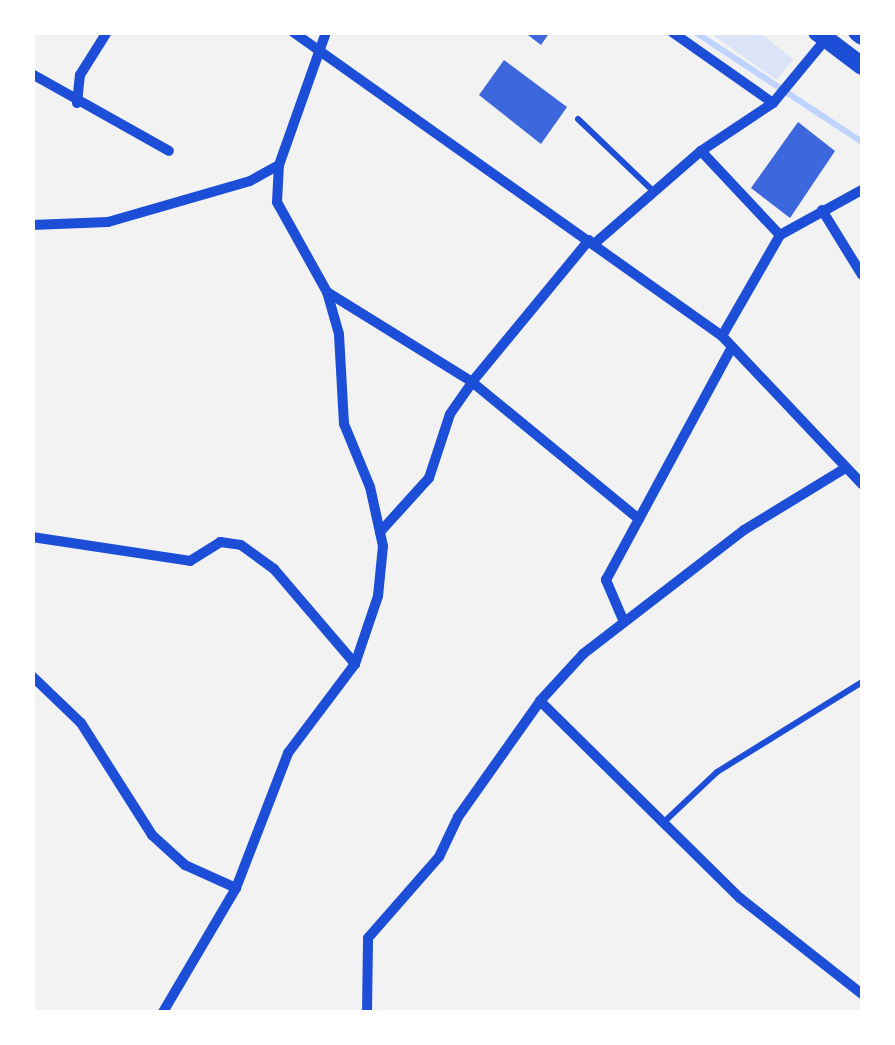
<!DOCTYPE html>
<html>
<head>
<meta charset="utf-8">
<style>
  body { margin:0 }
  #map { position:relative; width:895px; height:1045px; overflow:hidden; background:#f2f2f2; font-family:"Playfair Display",serif }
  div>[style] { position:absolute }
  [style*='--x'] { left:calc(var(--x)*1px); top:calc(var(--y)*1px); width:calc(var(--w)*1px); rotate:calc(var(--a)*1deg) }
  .green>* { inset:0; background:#dbe4f7 }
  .stream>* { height:6px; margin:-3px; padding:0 3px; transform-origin:3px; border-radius:3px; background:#bfd3fe }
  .building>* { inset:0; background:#3d67dc }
  .service>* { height:6px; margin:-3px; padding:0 3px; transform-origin:3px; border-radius:3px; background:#1d4ed8 }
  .minor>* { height:10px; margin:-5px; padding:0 5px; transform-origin:5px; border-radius:5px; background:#1d4ed8 }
  .secondary>* { height:18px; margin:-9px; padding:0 9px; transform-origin:9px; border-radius:9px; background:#1d4ed8 }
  span { translate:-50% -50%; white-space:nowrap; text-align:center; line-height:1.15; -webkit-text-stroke:9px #fff; paint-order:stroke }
  .frame { position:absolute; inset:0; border:35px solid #fff; pointer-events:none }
</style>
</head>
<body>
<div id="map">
  <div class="green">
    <i style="clip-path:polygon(710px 33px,760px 33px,793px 59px,777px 80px)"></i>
  </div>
  <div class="stream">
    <i style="--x:695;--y:32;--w:200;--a:33.4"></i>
  </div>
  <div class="building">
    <i style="clip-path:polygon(524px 32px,550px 32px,541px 45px)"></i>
    <i style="clip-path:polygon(504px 60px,567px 107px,541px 144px,479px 95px)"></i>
    <i style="clip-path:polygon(798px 122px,835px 151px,790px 218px,751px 188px)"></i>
  </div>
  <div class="service">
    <i style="--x:578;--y:119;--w:105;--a:43.8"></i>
    <i style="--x:664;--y:822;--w:73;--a:-43.3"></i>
    <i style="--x:717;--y:772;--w:171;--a:-31.8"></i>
  </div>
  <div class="minor">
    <i style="--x:293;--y:32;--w:526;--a:35.32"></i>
    <i style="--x:722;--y:336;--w:204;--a:46.6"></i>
    <i style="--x:672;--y:32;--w:123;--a:35.1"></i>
    <i style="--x:32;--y:74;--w:157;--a:29.3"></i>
    <i style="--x:77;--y:103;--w:28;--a:-84"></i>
    <i style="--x:80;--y:75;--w:51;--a:-57.9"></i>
    <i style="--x:701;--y:151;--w:115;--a:46.8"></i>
    <i style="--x:822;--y:210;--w:76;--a:58.4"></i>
    <i style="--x:32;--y:225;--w:76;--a:-2.3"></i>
    <i style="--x:108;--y:222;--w:148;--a:-16.1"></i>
    <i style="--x:250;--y:181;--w:33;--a:-29"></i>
    <i style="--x:594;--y:244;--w:142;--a:-41"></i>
    <i style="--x:701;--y:151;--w:87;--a:-33.7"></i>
    <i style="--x:773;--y:103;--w:83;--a:-50.4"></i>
    <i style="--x:327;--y:292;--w:171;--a:31.8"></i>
    <i style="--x:472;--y:382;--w:216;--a:39.4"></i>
    <i style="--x:722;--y:336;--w:116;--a:-60.1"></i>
    <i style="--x:780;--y:235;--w:94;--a:-28.8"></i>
    <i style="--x:380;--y:532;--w:73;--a:-47.8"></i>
    <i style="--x:429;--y:478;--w:67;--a:-71.8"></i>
    <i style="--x:450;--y:414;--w:39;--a:-55"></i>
    <i style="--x:472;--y:382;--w:184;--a:-50.5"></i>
    <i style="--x:32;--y:537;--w:160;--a:8.6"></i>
    <i style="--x:190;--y:561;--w:36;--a:-32"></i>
    <i style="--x:220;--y:542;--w:21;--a:8"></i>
    <i style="--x:241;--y:545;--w:41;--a:36"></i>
    <i style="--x:274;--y:569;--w:125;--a:49.5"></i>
    <i style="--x:624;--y:622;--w:46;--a:-113.2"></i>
    <i style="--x:606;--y:580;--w:265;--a:-61.6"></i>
    <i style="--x:32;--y:676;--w:68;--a:43.8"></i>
    <i style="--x:81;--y:723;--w:133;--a:57.6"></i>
    <i style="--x:152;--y:835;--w:45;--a:42.3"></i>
    <i style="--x:185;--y:865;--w:56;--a:24.3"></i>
    <i style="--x:540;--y:701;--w:281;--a:44.6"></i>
    <i style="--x:740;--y:898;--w:155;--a:38.2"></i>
    <i style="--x:163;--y:1012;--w:144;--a:-59.5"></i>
    <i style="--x:236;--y:888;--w:145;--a:-68.9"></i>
    <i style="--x:288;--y:753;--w:111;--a:-53"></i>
    <i style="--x:355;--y:664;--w:72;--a:-71.3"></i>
    <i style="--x:378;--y:596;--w:50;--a:-84.3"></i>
    <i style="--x:383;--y:546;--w:60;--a:-102.4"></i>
    <i style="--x:370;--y:487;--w:68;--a:-112.4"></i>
    <i style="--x:344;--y:424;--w:90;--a:-93.2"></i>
    <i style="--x:339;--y:334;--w:44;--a:-105.9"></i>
    <i style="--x:327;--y:292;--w:103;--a:-119.1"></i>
    <i style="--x:277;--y:202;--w:37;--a:-87"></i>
    <i style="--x:279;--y:165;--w:141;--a:-70.5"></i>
    <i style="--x:367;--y:1012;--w:74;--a:-89.2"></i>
    <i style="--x:368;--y:938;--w:108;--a:-48.8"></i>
    <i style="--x:439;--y:857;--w:44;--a:-64.6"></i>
    <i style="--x:458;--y:817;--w:142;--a:-54.7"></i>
    <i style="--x:540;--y:701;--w:64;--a:-47.5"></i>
    <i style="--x:583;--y:654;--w:203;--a:-37.6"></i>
    <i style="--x:744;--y:530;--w:117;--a:-31.4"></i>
  </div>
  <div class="secondary">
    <i style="--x:817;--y:32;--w:56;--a:37.1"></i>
    <i style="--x:857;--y:32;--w:6;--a:39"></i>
  </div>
  <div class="frame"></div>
</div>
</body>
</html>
